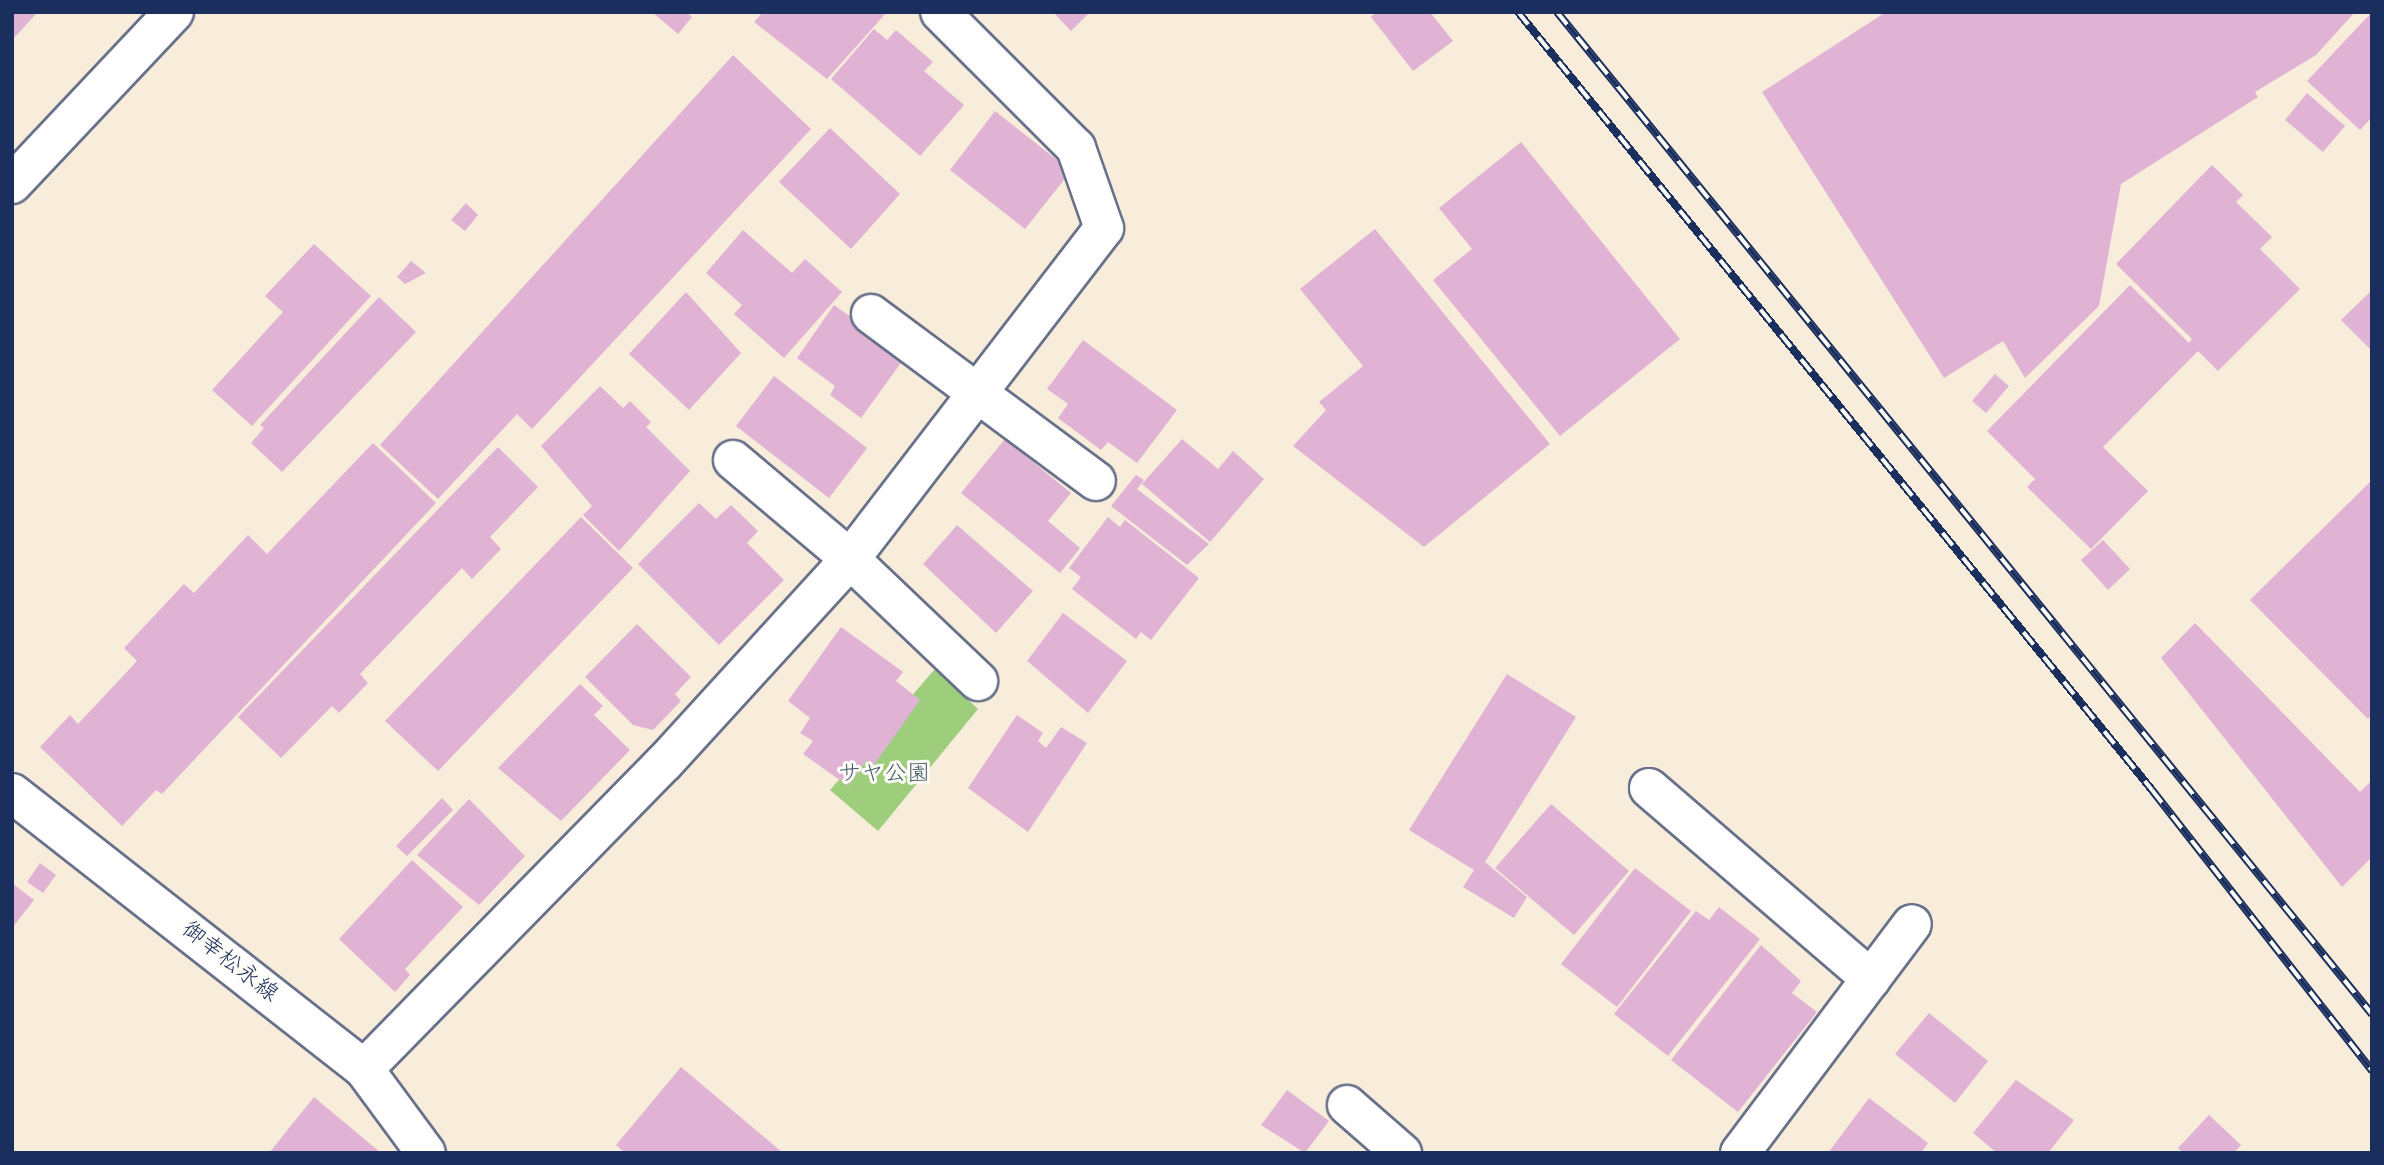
<!DOCTYPE html>
<html>
<head>
<meta charset="utf-8">
<style>
  body { margin:0 }
  #map { position:relative; width:2384px; height:1165px; overflow:hidden; background:#f8ecdb; font-family:"Indie Flower","Klee One",sans-serif }
  div>[style] { position:absolute }
  [style*='--x'] { left:calc(var(--x)*1px); top:calc(var(--y)*1px); width:calc(var(--w)*1px); rotate:calc(var(--a)*1deg) }
  .green>* { inset:0; background:#9ecd7c }
  .building>* { inset:0; background:#e0b3d5 }
  .roads { filter:drop-shadow(2px 0 #68718a) drop-shadow(-2px 0 #68718a) drop-shadow(0 2px #68718a) drop-shadow(0 -2px #68718a) }
  .minor>* { height:38px; margin:-19px; padding:0 19px; transform-origin:19px; border-radius:19px; background:#fff }
  .major>* { height:38px; margin:-19px; padding:0 19px; transform-origin:19px; border-radius:19px; background:#fff }
  .rail>* { height:8px; margin-top:-4px; transform-origin:0; background:repeating-linear-gradient(90deg,#fdfcf7 0 16px,#1b2f5e 0 32px); box-sizing:border-box; border-block:2px solid #1b2f5e }
  span { translate:-50% -50%; white-space:nowrap; text-align:center; line-height:1.15; -webkit-text-stroke:6px #fdfcf7; paint-order:stroke }
  .park-label { font-size:23px; color:#425e67 }
  .street-label { font-size:23px; color:#1b2f5e }
  .frame { position:absolute; inset:0; border:14px solid #1b2f5e; pointer-events:none }
</style>
</head>
<body>
<div id="map">
  <div class="green">
    <i style="clip-path:polygon(935px 669px,978px 709px,878px 831px,830px 790px)"></i>
  </div>
  <div class="building">
    <i style="clip-path:polygon(12px 12px,36px 14px,12px 40px)"></i>
    <i style="clip-path:polygon(652px 12px,686px 12px,692px 17px,678px 34px)"></i>
    <i style="clip-path:polygon(763px 12px,887px 12px,827px 79px,754px 22px)"></i>
    <i style="clip-path:polygon(1053px 12px,1090px 12px,1071px 31px)"></i>
    <i style="clip-path:polygon(1376px 12px,1430px 12px,1453px 41px,1413px 71px,1371px 17px)"></i>
    <i style="clip-path:polygon(1886px 12px,2355px 12px,2316px 55px,2255px 92px,2258px 97px,2121px 184px,2099px 306px,2025px 378px,2003px 341px,1944px 378px,1762px 92px)"></i>
    <i style="clip-path:polygon(2372px 12px,2372px 117px,2360px 130px,2307px 81px)"></i>
    <i style="clip-path:polygon(874px 29px,887px 40px,896px 30px,933px 62px,924px 71px,964px 105px,920px 156px,831px 79px)"></i>
    <i style="clip-path:polygon(733px 55px,811px 129px,532px 429px,517px 414px,438px 499px,380px 445px)"></i>
    <i style="clip-path:polygon(2307px 93px,2345px 126px,2323px 152px,2285px 120px)"></i>
    <i style="clip-path:polygon(995px 111px,1071px 171px,1025px 229px,950px 170px)"></i>
    <i style="clip-path:polygon(830px 128px,900px 194px,851px 249px,779px 182px)"></i>
    <i style="clip-path:polygon(1521px 142px,1680px 339px,1560px 436px,1433px 280px,1472px 249px,1439px 208px)"></i>
    <i style="clip-path:polygon(2212px 165px,2243px 195px,2236px 202px,2272px 237px,2260px 249px,2300px 289px,2218px 371px,2198px 351px,2103px 447px,2148px 491px,2091px 549px,2027px 487px,2035px 479px,1987px 431px,2130px 285px,2189px 343px,2192px 339px,2116px 264px)"></i>
    <i style="clip-path:polygon(466px 203px,478px 215px,465px 231px,451px 220px)"></i>
    <i style="clip-path:polygon(1375px 229px,1550px 444px,1424px 547px,1293px 446px,1326px 410px,1319px 402px,1363px 366px,1300px 289px)"></i>
    <i style="clip-path:polygon(743px 230px,792px 273px,805px 259px,842px 292px,784px 358px,734px 314px,742px 305px,706px 273px)"></i>
    <i style="clip-path:polygon(314px 244px,371px 296px,252px 426px,212px 390px,283px 312px,265px 296px)"></i>
    <i style="clip-path:polygon(411px 261px,426px 273px,405px 284px,397px 277px)"></i>
    <i style="clip-path:polygon(2372px 290px,2372px 351px,2341px 320px)"></i>
    <i style="clip-path:polygon(686px 292px,741px 353px,689px 410px,629px 354px)"></i>
    <i style="clip-path:polygon(379px 297px,416px 332px,282px 472px,251px 443px,264px 428px,260px 425px)"></i>
    <i style="clip-path:polygon(834px 305px,906px 356px,861px 418px,830px 395px,835px 386px,797px 358px)"></i>
    <i style="clip-path:polygon(1083px 340px,1177px 410px,1137px 463px,1108px 442px,1101px 450px,1058px 418px,1068px 404px,1047px 389px)"></i>
    <i style="clip-path:polygon(1995px 374px,2009px 386px,1986px 413px,1972px 401px)"></i>
    <i style="clip-path:polygon(774px 376px,867px 448px,829px 498px,736px 426px)"></i>
    <i style="clip-path:polygon(600px 386px,623px 408px,630px 401px,651px 422px,646px 427px,690px 471px,619px 551px,583px 515px,592px 506px,541px 446px)"></i>
    <i style="clip-path:polygon(1005px 439px,1071px 493px,1048px 521px,1080px 548px,1060px 573px,961px 493px)"></i>
    <i style="clip-path:polygon(1182px 439px,1218px 469px,1233px 451px,1264px 479px,1210px 542px,1142px 484px)"></i>
    <i style="clip-path:polygon(373px 443px,436px 503px,162px 794px,156px 790px,122px 826px,40px 747px,70px 715px,78px 724px,137px 661px,124px 648px,184px 584px,194px 593px,248px 535px,267px 554px)"></i>
    <i style="clip-path:polygon(498px 447px,538px 487px,490px 537px,501px 549px,472px 579px,462px 568px,360px 674px,368px 683px,339px 713px,332px 706px,281px 758px,238px 717px)"></i>
    <i style="clip-path:polygon(1136px 475px,1144px 480px,1137px 489px,1209px 544px,1187px 565px,1111px 506px)"></i>
    <i style="clip-path:polygon(2372px 480px,2372px 715px,2368px 719px,2250px 600px)"></i>
    <i style="clip-path:polygon(699px 503px,716px 519px,731px 505px,758px 531px,747px 543px,784px 580px,719px 645px,638px 564px)"></i>
    <i style="clip-path:polygon(581px 517px,633px 568px,438px 771px,385px 721px)"></i>
    <i style="clip-path:polygon(1108px 517px,1120px 527px,1125px 520px,1199px 578px,1151px 640px,1141px 632px,1136px 639px,1072px 589px,1081px 577px,1069px 568px)"></i>
    <i style="clip-path:polygon(957px 525px,1033px 591px,996px 633px,923px 564px)"></i>
    <i style="clip-path:polygon(2103px 540px,2130px 569px,2108px 590px,2081px 560px)"></i>
    <i style="clip-path:polygon(1063px 613px,1127px 661px,1088px 713px,1027px 661px)"></i>
    <i style="clip-path:polygon(2195px 623px,2360px 792px,2372px 780px,2372px 857px,2342px 887px,2161px 658px)"></i>
    <i style="clip-path:polygon(637px 624px,691px 677px,675px 694px,681px 701px,653px 730px,633px 725px,585px 677px)"></i>
    <i style="clip-path:polygon(841px 627px,903px 672px,896px 681px,920px 700px,874px 765px,867px 760px,848px 786px,803px 754px,813px 741px,800px 733px,810px 718px,788px 701px)"></i>
    <i style="clip-path:polygon(1507px 674px,1576px 717px,1485px 862px,1527px 897px,1514px 918px,1463px 887px,1474px 870px,1409px 830px)"></i>
    <i style="clip-path:polygon(580px 684px,603px 706px,594px 715px,630px 750px,561px 821px,498px 768px)"></i>
    <i style="clip-path:polygon(1017px 715px,1043px 733px,1038px 741px,1046px 748px,1061px 727px,1087px 743px,1028px 832px,968px 788px)"></i>
    <i style="clip-path:polygon(442px 798px,453px 810px,407px 856px,396px 846px)"></i>
    <i style="clip-path:polygon(469px 799px,525px 856px,479px 905px,417px 855px)"></i>
    <i style="clip-path:polygon(1551px 804px,1629px 871px,1574px 935px,1495px 868px)"></i>
    <i style="clip-path:polygon(412px 860px,463px 907px,405px 969px,410px 975px,395px 992px,339px 939px)"></i>
    <i style="clip-path:polygon(40px 863px,56px 875px,43px 893px,27px 882px)"></i>
    <i style="clip-path:polygon(1635px 868px,1691px 911px,1617px 1007px,1561px 964px)"></i>
    <i style="clip-path:polygon(12px 883px,34px 900px,12px 928px)"></i>
    <i style="clip-path:polygon(1719px 907px,1760px 939px,1668px 1056px,1614px 1014px,1696px 911px,1709px 920px)"></i>
    <i style="clip-path:polygon(1761px 945px,1801px 981px,1792px 993px,1817px 1012px,1738px 1112px,1671px 1060px)"></i>
    <i style="clip-path:polygon(1929px 1013px,1988px 1061px,1955px 1103px,1895px 1054px)"></i>
    <i style="clip-path:polygon(681px 1067px,783px 1153px,625px 1153px,616px 1145px)"></i>
    <i style="clip-path:polygon(2016px 1080px,2074px 1120px,2048px 1153px,1997px 1153px,1973px 1133px)"></i>
    <i style="clip-path:polygon(1287px 1090px,1329px 1121px,1305px 1153px,1261px 1125px)"></i>
    <i style="clip-path:polygon(314px 1097px,381px 1153px,269px 1153px)"></i>
    <i style="clip-path:polygon(1869px 1098px,1928px 1143px,1921px 1153px,1828px 1153px)"></i>
    <i style="clip-path:polygon(2209px 1115px,2241px 1145px,2234px 1153px,2183px 1153px,2178px 1148px)"></i>
  </div>
  <div class="roads">
    <div class="minor">
      <i style="--x:12;--y:184;--w:236;--a:-46.7"></i>
      <i style="--x:871;--y:314;--w:280;--a:36.6"></i>
      <i style="--x:733;--y:460;--w:153;--a:40.2"></i>
      <i style="--x:850;--y:559;--w:177;--a:43.6"></i>
      <i style="--x:1649;--y:788;--w:293;--a:40.7"></i>
      <i style="--x:364;--y:1069;--w:429;--a:-45.6"></i>
      <i style="--x:664;--y:763;--w:276;--a:-47.6"></i>
      <i style="--x:850;--y:559;--w:417;--a:-52.5"></i>
      <i style="--x:1104;--y:228;--w:85;--a:-109.3"></i>
      <i style="--x:1076;--y:148;--w:192;--a:-135"></i>
      <i style="--x:1347;--y:1105;--w:73;--a:41.1"></i>
      <i style="--x:1740;--y:1153;--w:286;--a:-53.1"></i>
    </div>
    <div class="major">
      <i style="--x:12;--y:793;--w:447;--a:38.1"></i>
      <i style="--x:364;--y:1069;--w:104;--a:53.6"></i>
    </div>
  </div>
  <div class="rail">
    <i style="--x:1518;--y:12;--w:1004;--a:50.82"></i>
    <i style="--x:2152;--y:790;--w:357;--a:51.9"></i>
    <i style="--x:1557;--y:12;--w:1292;--a:50.88"></i>
  </div>
  <div class="park-label">
    <span style="left:884px;top:775px">サヤ公園</span>
  </div>
  <div class="street-label">
    <span style="left:229px;top:963px;rotate:38deg">御幸松永線</span>
  </div>
  <div class="frame"></div>
</div>
</body>
</html>
